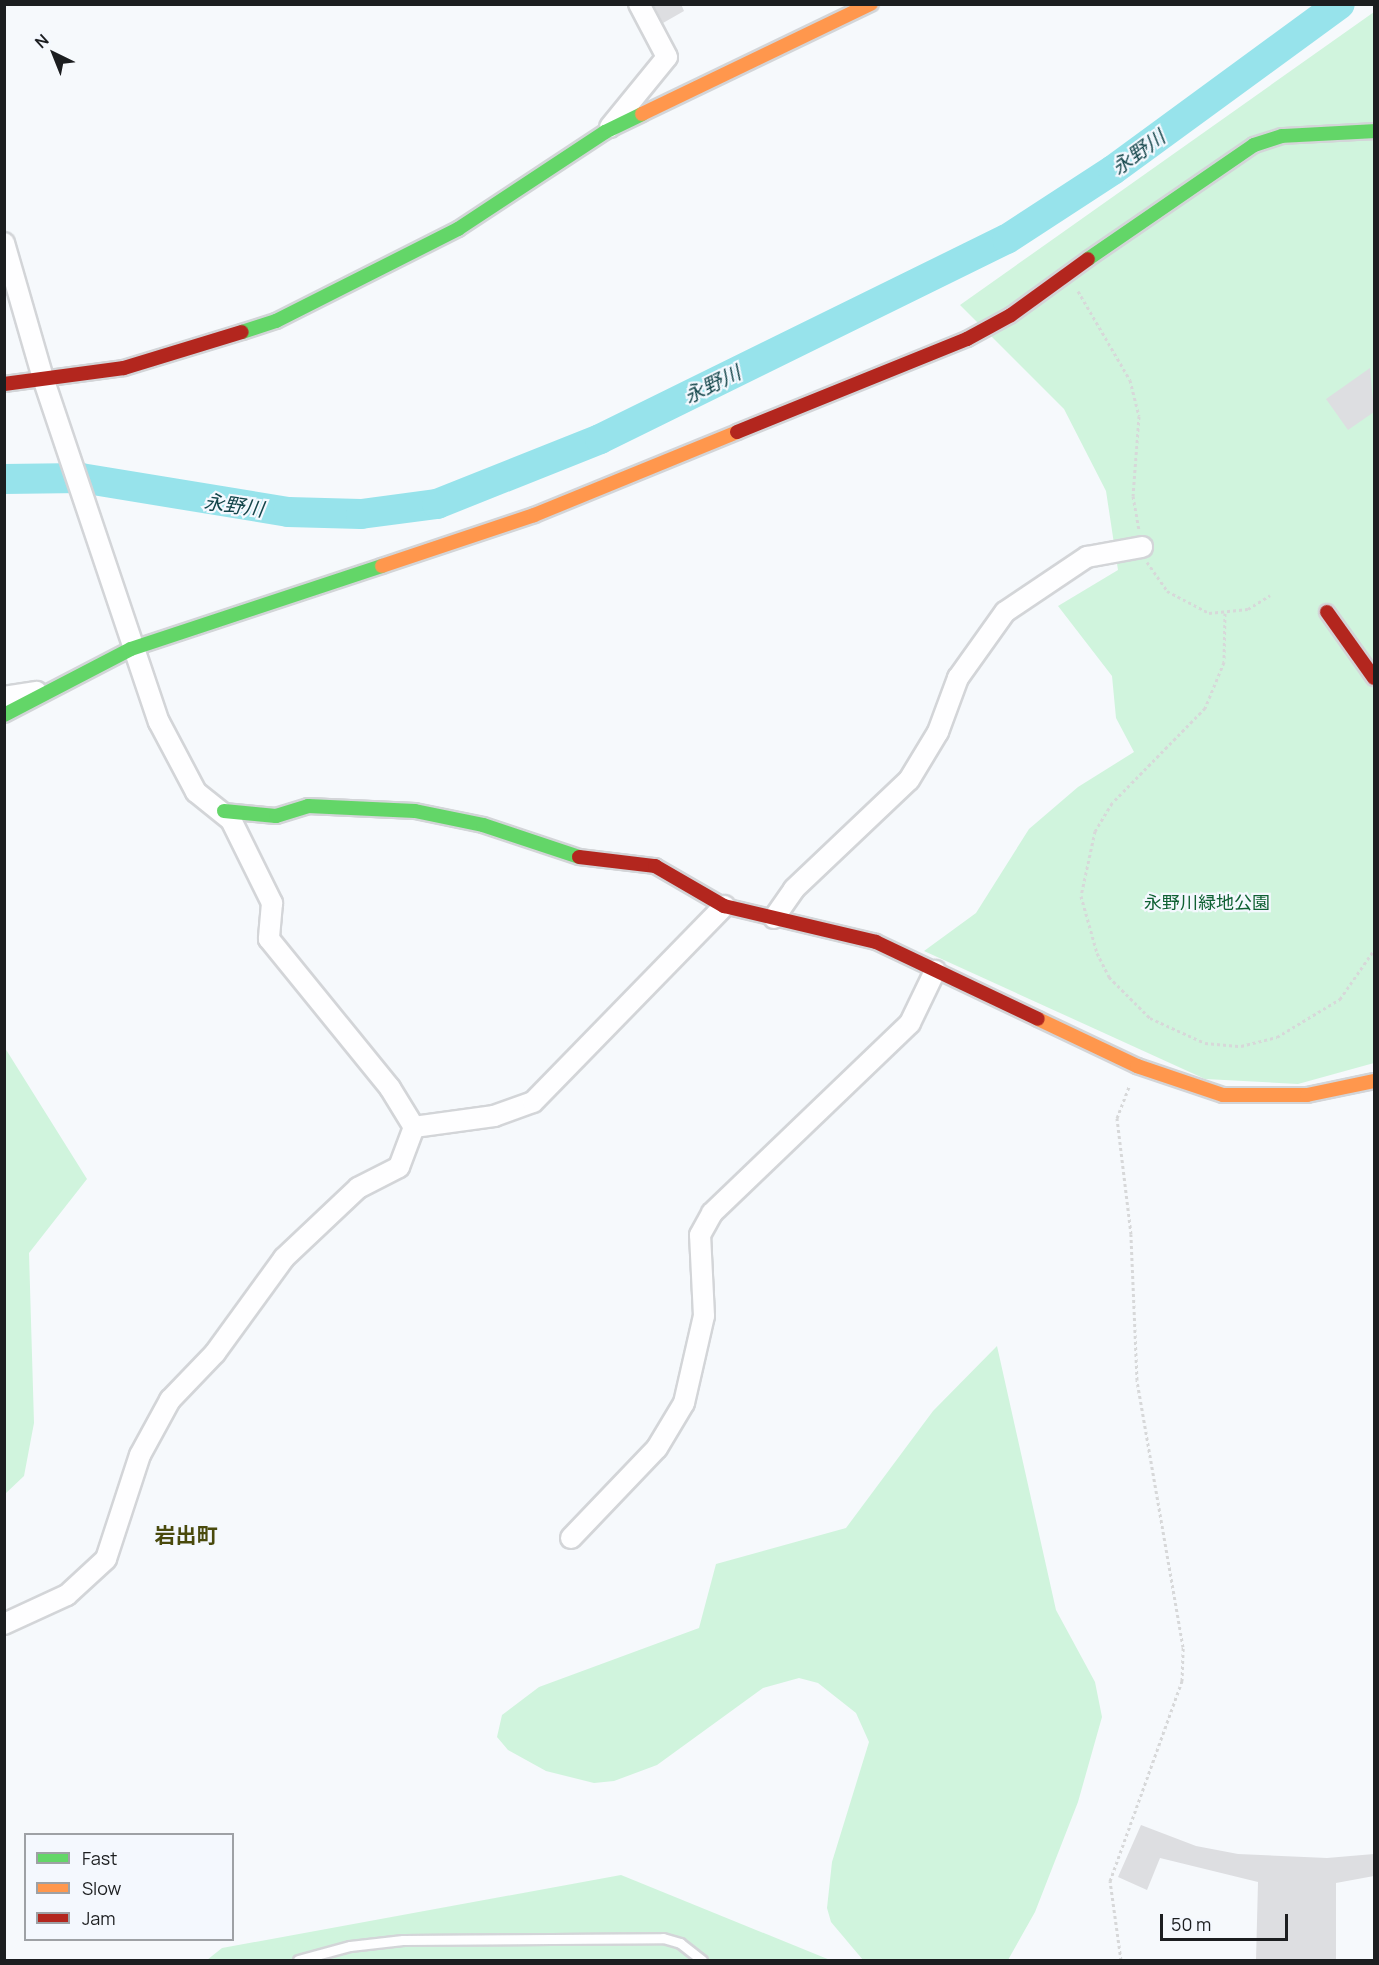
<!DOCTYPE html>
<html>
<head>
<meta charset="utf-8">
<style>
  body { margin:0 }
  #map { position:relative; width:1379px; height:1965px; overflow:hidden; background:#f6f9fc; font-family:Manrope,"Noto Sans JP",sans-serif }
  div>[style] { position:absolute }
  [style*='--x'] { left:calc(var(--x)*1px); top:calc(var(--y)*1px); width:calc(var(--w)*1px); rotate:calc(var(--a)*1deg) }
  .green>* { inset:0; background:#d0f4dd }
  .river>* { height:30px; margin:-15px; padding:0 15px; transform-origin:15px; border-radius:15px; background:#97e3eb }
  .building>* { inset:0; background:#dddee1 }
  .path>* { height:3px; margin-top:-1.5px; transform-origin:0; background:repeating-linear-gradient(90deg,#d7d8d9 0 3px,transparent 0 6px) }
  .roads { filter:drop-shadow(2px 0 #d3d5d8) drop-shadow(-2px 0 #d3d5d8) drop-shadow(0 2px #d3d5d8) drop-shadow(0 -2px #d3d5d8) }
  .lane>* { height:9px; margin:-4.5px; padding:0 4.5px; transform-origin:4.5px; border-radius:4.5px; background:#fefeff }
  .street>* { height:20px; margin:-10px; padding:0 10px; transform-origin:10px; border-radius:10px; background:#fefeff }
  .fast>* { height:14px; margin:-7px; padding:0 7px; transform-origin:7px; border-radius:7px; background:#63d668 }
  .slow>* { height:14px; margin:-7px; padding:0 7px; transform-origin:7px; border-radius:7px; background:#ff974d }
  .jam>* { height:14px; margin:-7px; padding:0 7px; transform-origin:7px; border-radius:7px; background:#b3261e }
  span { translate:-50% -50%; white-space:nowrap; text-align:center; line-height:1.15; -webkit-text-stroke:4.5px #f4f8fe; paint-order:stroke }
  .park-label { font-size:18px; color:#0f6033 }
  .water-label { font-size:20px; color:#13454a; font-style:italic }
  .quarter-label { font-size:21px; color:#4a4a0c; font-weight:700 }
  .frame { position:absolute; inset:0; border:6px solid #1c1e20; pointer-events:none }
  .legend { position:absolute; left:24px; top:1833px; width:210px; height:108px; box-sizing:border-box; background:#f4f8fe; border:2px solid #9ea1a5; margin:0; padding:8px 10px; list-style:none; font-size:18px; color:#1c1e20 }
  .legend li { display:flex; align-items:center; gap:12px; height:30px }
  .legend b { width:30px; border:2px solid #9ea1a5 }
  .north { position:absolute; left:24px; top:24px; width:60px; height:60px; -webkit-text-stroke:4px #f4f8fe; paint-order:stroke; rotate:317deg; font-size:16px; font-weight:700; line-height:24px; text-align:center; color:#1c1e20 }
  .north::after { content:''; display:block; margin:auto; width:21px; height:27px; background:#1c1e20; clip-path:polygon(50% 0,100% 100%,50% 72%,0 100%) }
  .scale { position:absolute; left:1160px; top:1914px; width:128px; height:27px; box-sizing:border-box; border:3px solid #1c1e20; border-top:0; padding-left:8px; font-size:18px; line-height:21px; white-space:nowrap; color:#1c1e20; -webkit-text-stroke:4px #f4f8fe; paint-order:stroke }
</style>
</head>
<body>
<div id="map">
  <div class="green">
    <i style="clip-path:polygon(1374px 12px,1374px 1063px,1298px 1084px,1205px 1079px,924px 951px,976px 913px,1029px 829px,1078px 787px,1134px 752px,1116px 718px,1112px 676px,1058px 606px,1118px 570px,1106px 491px,1064px 409px,960px 305px)"></i>
    <i style="clip-path:polygon(5px 1048px,87px 1179px,29px 1253px,34px 1423px,24px 1476px,5px 1494px)"></i>
    <i style="clip-path:polygon(997px 1346px,1056px 1610px,1095px 1682px,1102px 1717px,1078px 1802px,1035px 1912px,1008px 1960px,863px 1960px,831px 1922px,827px 1908px,832px 1862px,869px 1742px,856px 1713px,818px 1683px,799px 1678px,763px 1688px,657px 1765px,614px 1781px,594px 1783px,546px 1771px,508px 1750px,497px 1737px,502px 1715px,539px 1687px,699px 1628px,716px 1564px,846px 1528px,933px 1411px)"></i>
    <i style="clip-path:polygon(621px 1875px,830px 1960px,207px 1960px,222px 1948px)"></i>
  </div>
  <div class="river">
    <i style="--x:4;--y:479;--w:77;--a:-0.7"></i>
    <i style="--x:81;--y:478;--w:210;--a:9.3"></i>
    <i style="--x:288;--y:512;--w:73;--a:1.6"></i>
    <i style="--x:361;--y:514;--w:77;--a:-7.5"></i>
    <i style="--x:437;--y:504;--w:175;--a:-21.7"></i>
    <i style="--x:600;--y:439;--w:453;--a:-26.2"></i>
    <i style="--x:1007;--y:239;--w:126;--a:-33.1"></i>
    <i style="--x:1113;--y:170;--w:281;--a:-36.2"></i>
  </div>
  <div class="building">
    <i style="clip-path:polygon(653px 4px,681px 4px,684px 11px,663px 23px)"></i>
    <i style="clip-path:polygon(1370px 368px,1374px 412px,1348px 430px,1326px 399px)"></i>
    <i style="clip-path:polygon(1141px 1825px,1196px 1846px,1238px 1854px,1327px 1858px,1374px 1854px,1374px 1876px,1336px 1883px,1336px 1960px,1256px 1960px,1258px 1882px,1160px 1858px,1147px 1890px,1118px 1877px)"></i>
  </div>
  <div class="path">
    <i style="--x:1078;--y:291;--w:103;--a:59.7"></i>
    <i style="--x:1130;--y:380;--w:37;--a:76"></i>
    <i style="--x:1139;--y:416;--w:80;--a:94.3"></i>
    <i style="--x:1133;--y:496;--w:35;--a:80"></i>
    <i style="--x:1147;--y:562;--w:35;--a:55"></i>
    <i style="--x:1167;--y:591;--w:47;--a:27.6"></i>
    <i style="--x:1209;--y:613;--w:39;--a:-6"></i>
    <i style="--x:1248;--y:609;--w:26;--a:-32"></i>
    <i style="--x:1225;--y:613;--w:49;--a:91.2"></i>
    <i style="--x:1224;--y:662;--w:50;--a:112.4"></i>
    <i style="--x:1205;--y:708;--w:133;--a:134.4"></i>
    <i style="--x:1112;--y:803;--w:33;--a:121"></i>
    <i style="--x:1095;--y:831;--w:66;--a:102.2"></i>
    <i style="--x:1081;--y:896;--w:59;--a:74.3"></i>
    <i style="--x:1097;--y:953;--w:27;--a:63"></i>
    <i style="--x:1109;--y:977;--w:58;--a:45"></i>
    <i style="--x:1150;--y:1018;--w:60;--a:24.4"></i>
    <i style="--x:1205;--y:1043;--w:36;--a:5"></i>
    <i style="--x:1241;--y:1046;--w:37;--a:-14"></i>
    <i style="--x:1277;--y:1037;--w:74;--a:-31.1"></i>
    <i style="--x:1340;--y:999;--w:60;--a:-55.2"></i>
    <i style="--x:1121;--y:1960;--w:80;--a:-97.9"></i>
    <i style="--x:1110;--y:1881;--w:213;--a:-70.2"></i>
    <i style="--x:1182;--y:1681;--w:34;--a:-88"></i>
    <i style="--x:1183;--y:1647;--w:271;--a:-99.8"></i>
    <i style="--x:1137;--y:1380;--w:146;--a:-92.4"></i>
    <i style="--x:1131;--y:1234;--w:117;--a:-96.9"></i>
    <i style="--x:1117;--y:1118;--w:34;--a:-69"></i>
  </div>
  <div class="roads">
    <div class="lane">
      <i style="--x:298;--y:1960;--w:54;--a:-15.1"></i>
      <i style="--x:350;--y:1946;--w:53;--a:-6.5"></i>
      <i style="--x:403;--y:1940;--w:260;--a:-0.4"></i>
      <i style="--x:663;--y:1938;--w:18;--a:16"></i>
      <i style="--x:680;--y:1943;--w:28;--a:38"></i>
    </div>
    <div class="street">
      <i style="--x:610;--y:127;--w:90;--a:-50.8"></i>
      <i style="--x:667;--y:57;--w:60;--a:-117.8"></i>
      <i style="--x:4;--y:243;--w:137;--a:73.9"></i>
      <i style="--x:42;--y:375;--w:366;--a:71.4"></i>
      <i style="--x:159;--y:722;--w:79;--a:62.1"></i>
      <i style="--x:196;--y:792;--w:45;--a:38.7"></i>
      <i style="--x:231;--y:820;--w:93;--a:63.7"></i>
      <i style="--x:272;--y:903;--w:36;--a:95"></i>
      <i style="--x:269;--y:939;--w:192;--a:50.9"></i>
      <i style="--x:390;--y:1088;--w:46;--a:58.4"></i>
      <i style="--x:4;--y:697;--w:33;--a:-9"></i>
      <i style="--x:774;--y:918;--w:35;--a:-55"></i>
      <i style="--x:794;--y:889;--w:158;--a:-43.5"></i>
      <i style="--x:909;--y:780;--w:56;--a:-58.9"></i>
      <i style="--x:938;--y:732;--w:58;--a:-69.7"></i>
      <i style="--x:958;--y:678;--w:81;--a:-54.5"></i>
      <i style="--x:1005;--y:612;--w:99;--a:-33.9"></i>
      <i style="--x:1087;--y:557;--w:56;--a:-10.3"></i>
      <i style="--x:414;--y:1127;--w:81;--a:-7.8"></i>
      <i style="--x:494;--y:1116;--w:41;--a:-19.7"></i>
      <i style="--x:533;--y:1102;--w:274;--a:-45.7"></i>
      <i style="--x:571;--y:1538;--w:124;--a:-46.3"></i>
      <i style="--x:657;--y:1448;--w:52;--a:-59"></i>
      <i style="--x:684;--y:1403;--w:89;--a:-77.1"></i>
      <i style="--x:704;--y:1316;--w:81;--a:-92.8"></i>
      <i style="--x:700;--y:1235;--w:25;--a:-61"></i>
      <i style="--x:712;--y:1213;--w:274;--a:-43.8"></i>
      <i style="--x:910;--y:1023;--w:58;--a:-64.3"></i>
      <i style="--x:4;--y:1624;--w:69;--a:-24.7"></i>
      <i style="--x:67;--y:1595;--w:53;--a:-42.7"></i>
      <i style="--x:106;--y:1559;--w:109;--a:-71.9"></i>
      <i style="--x:140;--y:1455;--w:63;--a:-61.4"></i>
      <i style="--x:170;--y:1400;--w:65;--a:-46.2"></i>
      <i style="--x:215;--y:1353;--w:117;--a:-54"></i>
      <i style="--x:284;--y:1258;--w:102;--a:-43.4"></i>
      <i style="--x:358;--y:1188;--w:46;--a:-27.1"></i>
      <i style="--x:399;--y:1167;--w:43;--a:-69.4"></i>
    </div>
    <div class="fast">
      <i style="--x:1088;--y:259;--w:201;--a:-34.5"></i>
      <i style="--x:1254;--y:145;--w:29;--a:-18"></i>
      <i style="--x:1282;--y:136;--w:92;--a:-3.1"></i>
      <i style="--x:242;--y:332;--w:36;--a:-18"></i>
      <i style="--x:276;--y:321;--w:204;--a:-26.8"></i>
      <i style="--x:458;--y:229;--w:176;--a:-33.4"></i>
      <i style="--x:605;--y:132;--w:41;--a:-25.9"></i>
      <i style="--x:4;--y:715;--w:143;--a:-27.5"></i>
      <i style="--x:131;--y:649;--w:264;--a:-18.3"></i>
      <i style="--x:224;--y:811;--w:52;--a:5.5"></i>
      <i style="--x:276;--y:816;--w:34;--a:-17"></i>
      <i style="--x:308;--y:806;--w:107;--a:2.7"></i>
      <i style="--x:415;--y:811;--w:69;--a:11.6"></i>
      <i style="--x:483;--y:825;--w:101;--a:18.4"></i>
    </div>
    <div class="slow">
      <i style="--x:642;--y:114;--w:254;--a:-25.7"></i>
      <i style="--x:382;--y:566;--w:160;--a:-18.5"></i>
      <i style="--x:534;--y:515;--w:219;--a:-22.2"></i>
      <i style="--x:1038;--y:1019;--w:110;--a:25.4"></i>
      <i style="--x:1137;--y:1066;--w:91;--a:18.6"></i>
      <i style="--x:1223;--y:1095;--w:84;--a:0"></i>
      <i style="--x:1307;--y:1095;--w:68;--a:-11.8"></i>
    </div>
    <div class="jam">
      <i style="--x:4;--y:384;--w:121;--a:-7.6"></i>
      <i style="--x:124;--y:368;--w:123;--a:-17"></i>
      <i style="--x:737;--y:432;--w:248;--a:-22"></i>
      <i style="--x:967;--y:339;--w:50;--a:-28.6"></i>
      <i style="--x:1011;--y:315;--w:95;--a:-36"></i>
      <i style="--x:1327;--y:612;--w:81;--a:54.5"></i>
      <i style="--x:579;--y:857;--w:77;--a:6.8"></i>
      <i style="--x:655;--y:866;--w:80;--a:30.1"></i>
      <i style="--x:724;--y:906;--w:156;--a:13.3"></i>
      <i style="--x:876;--y:942;--w:179;--a:25.4"></i>
    </div>
  </div>
  <div class="park-label">
    <span style="left:1207px;top:902px">永野川緑地公園</span>
  </div>
  <div class="water-label">
    <span style="left:1138px;top:152px;rotate:-36deg">永野川</span>
    <span style="left:712px;top:384px;rotate:-26deg">永野川</span>
    <span style="left:234px;top:505px;rotate:8deg">永野川</span>
  </div>
  <div class="quarter-label">
    <span style="left:186px;top:1535px">岩出町</span>
  </div>
  <div class="frame"></div>
  <ul class="legend">
  <li><b style="height:8px;background:#63d668"></b>Fast</li>
  <li><b style="height:8px;background:#ff974d"></b>Slow</li>
  <li><b style="height:8px;background:#b3261e"></b>Jam</li>
  </ul>
  <div class="north">N</div>
  <div class="scale">50 m</div>
</div>
</body>
</html>
